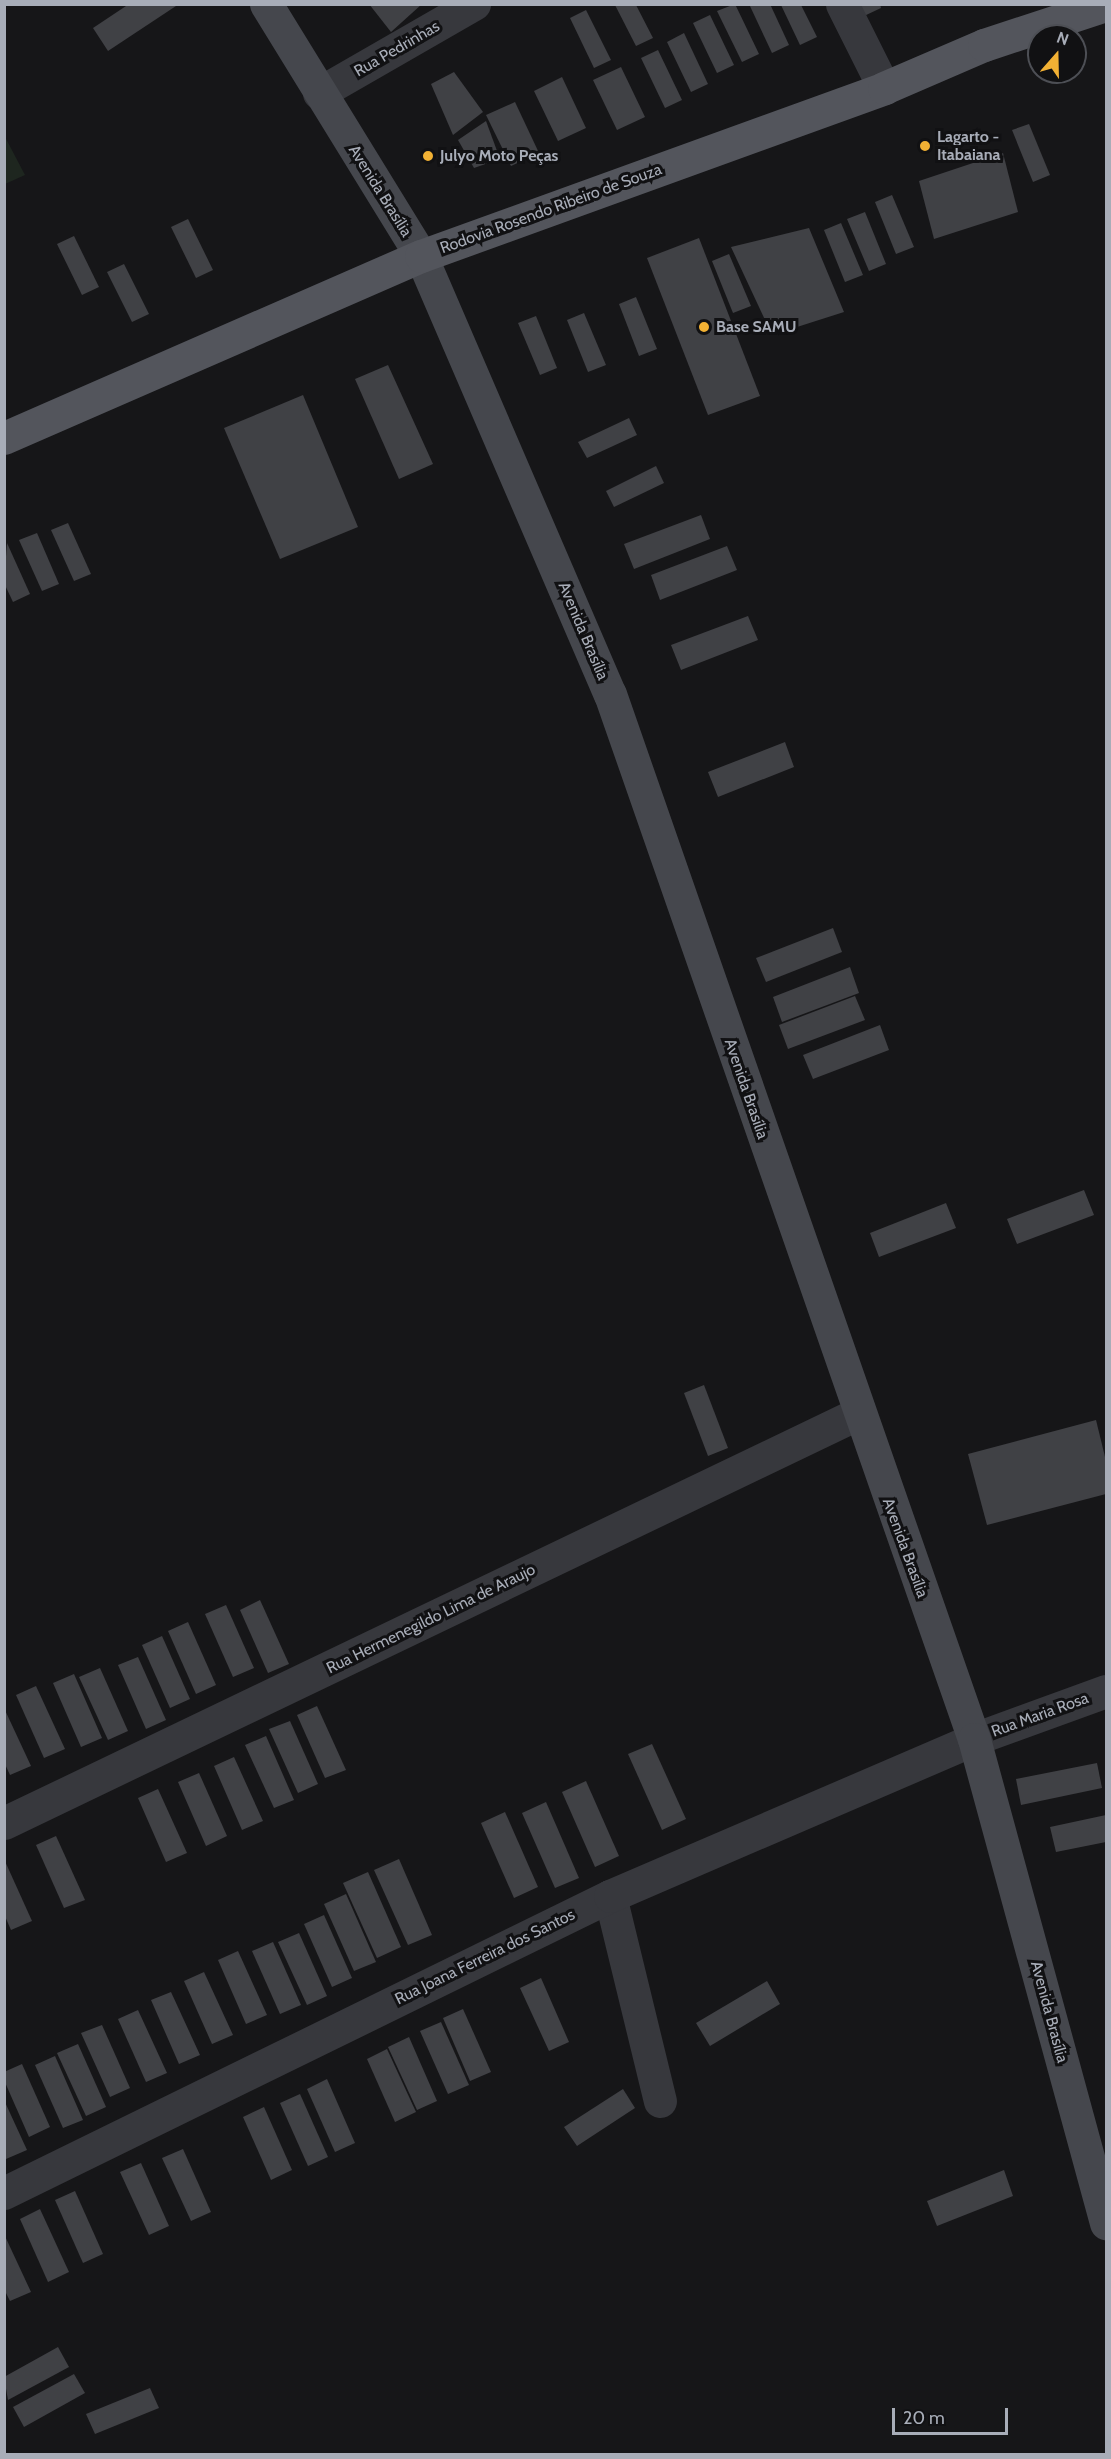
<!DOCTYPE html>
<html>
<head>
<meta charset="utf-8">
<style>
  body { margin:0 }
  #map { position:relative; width:1111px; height:2459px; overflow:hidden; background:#161618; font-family:Cabin,sans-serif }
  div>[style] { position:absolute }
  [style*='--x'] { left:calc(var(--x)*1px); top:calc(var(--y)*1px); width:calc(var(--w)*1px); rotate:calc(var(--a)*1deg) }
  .green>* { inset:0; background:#1e261f }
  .building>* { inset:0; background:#404145 }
  .minor>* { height:33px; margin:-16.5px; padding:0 16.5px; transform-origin:16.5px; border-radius:16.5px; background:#37383d }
  .secondary>* { height:33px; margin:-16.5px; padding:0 16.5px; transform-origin:16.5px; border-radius:16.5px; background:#45474d }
  .primary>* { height:33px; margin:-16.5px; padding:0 16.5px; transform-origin:16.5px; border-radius:16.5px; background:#53555c }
  .dots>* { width:16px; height:16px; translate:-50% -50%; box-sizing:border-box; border:3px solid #111113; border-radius:50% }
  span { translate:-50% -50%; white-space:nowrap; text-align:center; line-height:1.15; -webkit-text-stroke:6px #111113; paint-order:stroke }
  .street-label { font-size:16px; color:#a8adb8 }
  .poi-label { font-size:16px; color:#a8adb8; font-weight:700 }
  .left { translate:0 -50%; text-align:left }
  .frame { position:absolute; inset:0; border:6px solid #a8adb8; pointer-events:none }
  .north { position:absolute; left:1027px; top:24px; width:60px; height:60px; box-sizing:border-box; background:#111113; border:2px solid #4d4f55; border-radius:50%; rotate:20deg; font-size:16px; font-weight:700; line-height:24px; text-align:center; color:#a8adb8 }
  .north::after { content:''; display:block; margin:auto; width:21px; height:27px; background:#f2b134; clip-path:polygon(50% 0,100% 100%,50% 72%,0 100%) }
  .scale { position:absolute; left:892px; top:2408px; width:116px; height:27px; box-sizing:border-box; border:3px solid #a8adb8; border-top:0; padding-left:8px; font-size:18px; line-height:21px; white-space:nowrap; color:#a8adb8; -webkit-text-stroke:4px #111113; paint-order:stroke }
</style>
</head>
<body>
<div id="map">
  <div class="green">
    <i style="clip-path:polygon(4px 135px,25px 175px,5px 184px,4px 184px)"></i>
  </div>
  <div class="building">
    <i style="clip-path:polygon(129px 4px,176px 6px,108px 51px,93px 28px)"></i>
    <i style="clip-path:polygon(369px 4px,422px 4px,391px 32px)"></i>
    <i style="clip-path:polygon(735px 4px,759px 54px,742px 62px,717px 11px)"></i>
    <i style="clip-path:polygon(749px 4px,770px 4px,789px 45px,772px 53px)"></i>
    <i style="clip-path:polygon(859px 4px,880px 4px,881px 8px,864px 16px)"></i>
    <i style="clip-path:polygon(615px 5px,636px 5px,653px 38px,636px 46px)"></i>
    <i style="clip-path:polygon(781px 5px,801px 5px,817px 37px,800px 45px)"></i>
    <i style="clip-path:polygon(586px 10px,611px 60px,594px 68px,570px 18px)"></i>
    <i style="clip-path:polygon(710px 15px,734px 65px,717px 73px,693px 23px)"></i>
    <i style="clip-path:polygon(684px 33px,708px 84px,691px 92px,667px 42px)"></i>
    <i style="clip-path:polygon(658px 50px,682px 100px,665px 108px,641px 58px)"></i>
    <i style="clip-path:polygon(621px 67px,645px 117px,617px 130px,593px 80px)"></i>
    <i style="clip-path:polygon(454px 72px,483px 112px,453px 135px,431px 84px)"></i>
    <i style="clip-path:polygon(562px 77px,586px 128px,558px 141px,534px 91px)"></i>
    <i style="clip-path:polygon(515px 102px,539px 153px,511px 166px,486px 115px)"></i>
    <i style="clip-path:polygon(486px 121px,500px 159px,474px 168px,458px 140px)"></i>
    <i style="clip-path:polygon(1029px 124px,1050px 175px,1033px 182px,1012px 130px)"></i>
    <i style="clip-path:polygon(1003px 153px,1018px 212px,934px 239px,919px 181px)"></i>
    <i style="clip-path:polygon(892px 195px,914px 247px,896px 254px,875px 202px)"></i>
    <i style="clip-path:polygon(865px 212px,886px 264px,869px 271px,847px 219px)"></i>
    <i style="clip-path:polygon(188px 219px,213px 270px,196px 278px,171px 227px)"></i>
    <i style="clip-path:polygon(841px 223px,863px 275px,845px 282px,824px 230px)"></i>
    <i style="clip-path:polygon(809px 228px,844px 312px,772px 335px,731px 247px)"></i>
    <i style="clip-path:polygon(74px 236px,99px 287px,82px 295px,57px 244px)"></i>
    <i style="clip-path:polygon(699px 238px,760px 396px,708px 415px,647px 258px)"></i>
    <i style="clip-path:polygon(729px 254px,751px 306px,733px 313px,712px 261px)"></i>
    <i style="clip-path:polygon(124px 264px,149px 314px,132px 322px,107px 272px)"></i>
    <i style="clip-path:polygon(636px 297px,657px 349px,639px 356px,619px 304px)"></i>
    <i style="clip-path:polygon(584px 313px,606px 365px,588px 372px,567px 320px)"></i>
    <i style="clip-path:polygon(536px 316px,557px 368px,540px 375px,518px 323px)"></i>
    <i style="clip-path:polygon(388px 365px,433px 464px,399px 479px,355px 379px)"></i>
    <i style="clip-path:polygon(303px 395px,358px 527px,280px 559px,224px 428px)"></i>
    <i style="clip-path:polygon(629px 418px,637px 435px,587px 458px,578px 442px)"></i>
    <i style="clip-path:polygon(656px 466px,664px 483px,614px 507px,606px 491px)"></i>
    <i style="clip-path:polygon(701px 515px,710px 539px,634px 569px,624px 544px)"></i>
    <i style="clip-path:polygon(68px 523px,91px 574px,74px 581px,51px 530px)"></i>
    <i style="clip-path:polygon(37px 533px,59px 584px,42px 591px,19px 540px)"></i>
    <i style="clip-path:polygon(7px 543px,30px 594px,13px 602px,4px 583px)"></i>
    <i style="clip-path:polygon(727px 546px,737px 570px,660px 600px,651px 575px)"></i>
    <i style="clip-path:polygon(748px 616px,758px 640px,681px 670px,671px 645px)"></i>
    <i style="clip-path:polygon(785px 742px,794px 767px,718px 797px,708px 772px)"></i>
    <i style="clip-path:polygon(833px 928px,842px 952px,766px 982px,756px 958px)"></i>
    <i style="clip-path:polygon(850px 967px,859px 993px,782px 1022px,773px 997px)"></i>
    <i style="clip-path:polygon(855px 996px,865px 1020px,788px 1049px,779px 1025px)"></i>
    <i style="clip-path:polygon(880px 1025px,889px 1050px,813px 1079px,803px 1055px)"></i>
    <i style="clip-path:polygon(1084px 1190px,1094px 1215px,1017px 1244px,1007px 1219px)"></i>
    <i style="clip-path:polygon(946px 1203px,956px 1228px,879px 1257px,870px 1233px)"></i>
    <i style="clip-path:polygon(704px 1385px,728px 1448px,708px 1456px,684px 1393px)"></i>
    <i style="clip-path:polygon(1096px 1420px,1106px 1461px,1106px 1494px,987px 1525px,968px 1454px)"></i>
    <i style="clip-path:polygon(260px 1600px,289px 1664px,268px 1673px,240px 1610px)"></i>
    <i style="clip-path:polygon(226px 1605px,254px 1668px,233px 1677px,205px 1614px)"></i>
    <i style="clip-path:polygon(188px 1622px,216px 1685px,196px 1694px,168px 1631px)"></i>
    <i style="clip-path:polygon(162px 1636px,190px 1699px,170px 1708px,142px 1645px)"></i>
    <i style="clip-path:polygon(138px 1657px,166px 1720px,146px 1729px,118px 1665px)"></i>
    <i style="clip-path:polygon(100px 1668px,128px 1731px,108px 1740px,79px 1677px)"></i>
    <i style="clip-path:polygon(74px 1674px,102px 1738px,81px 1747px,53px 1683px)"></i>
    <i style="clip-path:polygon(36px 1686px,65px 1749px,44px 1758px,16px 1695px)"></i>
    <i style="clip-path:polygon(317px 1706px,346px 1770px,325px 1778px,297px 1715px)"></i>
    <i style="clip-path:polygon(4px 1708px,31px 1766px,10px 1775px,4px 1762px)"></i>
    <i style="clip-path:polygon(290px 1721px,318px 1784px,298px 1793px,269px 1729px)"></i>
    <i style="clip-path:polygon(266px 1736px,294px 1800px,274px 1808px,245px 1745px)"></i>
    <i style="clip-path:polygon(652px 1744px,686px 1819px,662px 1830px,628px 1754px)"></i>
    <i style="clip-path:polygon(234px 1757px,263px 1821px,242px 1830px,214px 1766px)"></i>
    <i style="clip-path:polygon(1097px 1763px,1102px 1788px,1021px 1805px,1016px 1779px)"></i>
    <i style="clip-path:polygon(199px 1773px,227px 1836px,206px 1846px,178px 1782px)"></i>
    <i style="clip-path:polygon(586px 1781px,619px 1856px,595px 1867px,562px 1792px)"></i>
    <i style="clip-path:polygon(158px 1789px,187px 1853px,166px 1862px,138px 1798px)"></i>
    <i style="clip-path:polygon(546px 1802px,579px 1878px,555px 1888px,522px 1813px)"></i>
    <i style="clip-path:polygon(505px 1812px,538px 1887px,514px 1898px,481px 1823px)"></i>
    <i style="clip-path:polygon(1106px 1815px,1106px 1842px,1056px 1852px,1050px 1827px)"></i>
    <i style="clip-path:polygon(56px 1836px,85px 1900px,64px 1908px,36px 1845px)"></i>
    <i style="clip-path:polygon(4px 1859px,32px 1921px,11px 1930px,4px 1914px)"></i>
    <i style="clip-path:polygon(399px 1859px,432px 1935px,408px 1945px,374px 1870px)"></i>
    <i style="clip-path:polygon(368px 1872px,401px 1947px,377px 1958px,343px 1883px)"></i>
    <i style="clip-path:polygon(346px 1894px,376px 1962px,354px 1971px,324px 1904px)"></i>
    <i style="clip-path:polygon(324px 1915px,352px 1978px,332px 1987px,304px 1924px)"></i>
    <i style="clip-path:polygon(299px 1933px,327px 1996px,307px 2005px,278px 1942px)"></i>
    <i style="clip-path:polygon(273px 1942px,301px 2005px,280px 2014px,252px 1951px)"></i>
    <i style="clip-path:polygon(238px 1951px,267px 2015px,246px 2024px,218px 1960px)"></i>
    <i style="clip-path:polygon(204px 1972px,233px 2035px,212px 2044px,184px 1981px)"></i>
    <i style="clip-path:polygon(541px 1978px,569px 2042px,549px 2051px,520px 1988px)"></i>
    <i style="clip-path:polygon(767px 1981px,780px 2004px,710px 2046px,696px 2023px)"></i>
    <i style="clip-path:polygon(171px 1992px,200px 2055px,179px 2064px,151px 2000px)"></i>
    <i style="clip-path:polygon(463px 2009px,491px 2072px,470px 2081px,443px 2018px)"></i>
    <i style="clip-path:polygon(138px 2010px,167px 2073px,146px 2082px,118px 2019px)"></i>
    <i style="clip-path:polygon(441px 2022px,469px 2085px,448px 2094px,420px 2031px)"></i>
    <i style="clip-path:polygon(102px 2025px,130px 2088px,110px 2097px,81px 2033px)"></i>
    <i style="clip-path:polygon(409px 2037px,437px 2101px,417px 2110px,388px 2047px)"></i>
    <i style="clip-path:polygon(78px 2044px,106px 2107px,86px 2116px,57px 2053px)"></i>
    <i style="clip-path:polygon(387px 2049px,416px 2112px,395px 2122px,367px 2059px)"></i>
    <i style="clip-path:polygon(55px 2056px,83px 2120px,63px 2128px,35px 2065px)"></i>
    <i style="clip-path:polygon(22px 2064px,50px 2127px,29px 2137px,4px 2080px,4px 2072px)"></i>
    <i style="clip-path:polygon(327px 2079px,355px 2143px,335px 2152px,307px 2089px)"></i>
    <i style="clip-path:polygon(623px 2089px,635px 2108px,577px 2146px,564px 2127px)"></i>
    <i style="clip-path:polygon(300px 2094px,328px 2157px,308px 2166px,280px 2103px)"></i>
    <i style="clip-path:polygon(4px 2100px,27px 2150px,6px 2159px,4px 2155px)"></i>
    <i style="clip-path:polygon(264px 2107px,292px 2170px,271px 2180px,243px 2117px)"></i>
    <i style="clip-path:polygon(183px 2149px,211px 2212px,191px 2221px,162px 2158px)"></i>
    <i style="clip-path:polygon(141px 2163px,169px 2226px,149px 2235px,120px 2172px)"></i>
    <i style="clip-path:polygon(1004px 2170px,1013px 2196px,937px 2226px,927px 2201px)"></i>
    <i style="clip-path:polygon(75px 2191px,103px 2254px,83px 2263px,55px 2200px)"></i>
    <i style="clip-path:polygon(40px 2209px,69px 2272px,48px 2282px,20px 2219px)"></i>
    <i style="clip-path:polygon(4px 2234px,31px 2292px,10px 2301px,4px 2289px)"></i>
    <i style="clip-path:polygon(58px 2347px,69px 2367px,8px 2400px,4px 2377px)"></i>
    <i style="clip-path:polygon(74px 2374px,85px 2393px,24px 2427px,13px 2407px)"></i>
    <i style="clip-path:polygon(150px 2388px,159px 2408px,95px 2434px,86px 2414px)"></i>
  </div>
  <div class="minor">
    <i style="--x:842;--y:4;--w:94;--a:63.4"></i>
    <i style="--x:319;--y:93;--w:179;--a:-29.9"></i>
    <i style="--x:4;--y:1823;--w:946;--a:-25.62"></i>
    <i style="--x:610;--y:1896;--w:211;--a:76.3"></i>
    <i style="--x:4;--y:2193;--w:675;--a:-26.11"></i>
    <i style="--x:610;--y:1896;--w:396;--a:-23.3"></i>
    <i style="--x:974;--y:1739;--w:140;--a:-20"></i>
  </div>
  <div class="secondary">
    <i style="--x:266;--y:4;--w:296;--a:58.4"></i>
    <i style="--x:421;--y:256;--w:477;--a:66.7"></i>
    <i style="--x:610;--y:694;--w:1107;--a:70.8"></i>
    <i style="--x:974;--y:1739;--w:502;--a:74.74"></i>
  </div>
  <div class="primary">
    <i style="--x:4;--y:438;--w:455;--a:-23.6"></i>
    <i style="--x:421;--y:256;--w:493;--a:-19.9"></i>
    <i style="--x:884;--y:88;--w:109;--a:-23.3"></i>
    <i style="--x:984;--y:45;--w:128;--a:-18.2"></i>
  </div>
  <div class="dots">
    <i style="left:925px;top:146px;background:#f2b134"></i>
    <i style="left:428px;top:156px;background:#f2b134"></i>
    <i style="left:704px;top:327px;background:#f2b134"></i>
  </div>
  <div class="street-label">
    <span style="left:397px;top:49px;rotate:-30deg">Rua Pedrinhas</span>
    <span style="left:380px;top:191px;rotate:58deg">Avenida Brasília</span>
    <span style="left:551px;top:209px;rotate:-20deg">Rodovia Rosendo Ribeiro de Souza</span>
    <span style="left:583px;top:631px;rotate:67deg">Avenida Brasília</span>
    <span style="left:746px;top:1089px;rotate:71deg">Avenida Brasília</span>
    <span style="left:905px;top:1548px;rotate:70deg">Avenida Brasília</span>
    <span style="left:431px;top:1619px;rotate:-26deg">Rua Hermenegildo Lima de Araujo</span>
    <span style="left:1040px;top:1715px;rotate:-20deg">Rua Maria Rosa</span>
    <span style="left:485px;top:1957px;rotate:-26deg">Rua Joana Ferreira dos Santos</span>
    <span style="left:1049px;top:2012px;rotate:75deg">Avenida Brasília</span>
  </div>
  <div class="poi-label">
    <span class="left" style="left:937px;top:146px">Lagarto -<br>Itabaiana</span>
    <span class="left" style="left:440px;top:156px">Julyo Moto Peças</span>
    <span class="left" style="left:716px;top:327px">Base SAMU</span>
  </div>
  <div class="frame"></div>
  <div class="north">N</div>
  <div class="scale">20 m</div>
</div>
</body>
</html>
